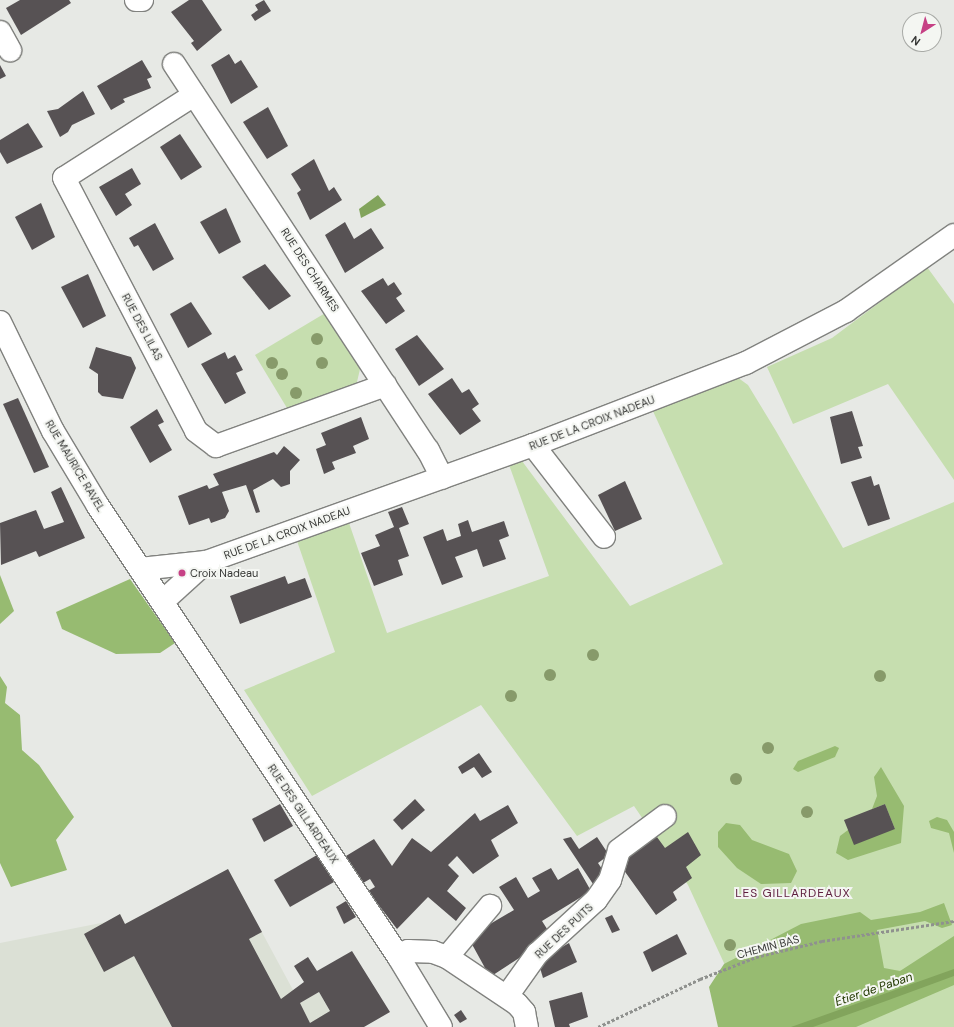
<!DOCTYPE html>
<html>
<head>
<meta charset="utf-8">
<style>
  body { margin:0 }
  #map { position:relative; width:954px; height:1027px; overflow:hidden; background:#e7e9e5; font-family:"DM Sans",sans-serif }
  div>[style] { position:absolute }
  [style*='--x'] { left:calc(var(--x)*1px); top:calc(var(--y)*1px); width:calc(var(--w)*1px); rotate:calc(var(--a)*1deg) }
  .built>* { inset:0; background:#dbe0d5 }
  .green>* { inset:0; background:#c6deaf }
  .forest>* { inset:0; background:#97bb71 }
  .water>* { inset:0; background:#82a45c }
  .building>* { inset:0; background:#575254 }
  .path>* { height:2.5px; margin-top:-1.25px; transform-origin:0; background:repeating-linear-gradient(90deg,#8f918e 0 3px,transparent 0 5px) }
  .roads { filter:drop-shadow(1px 0 #81827f) drop-shadow(-1px 0 #81827f) drop-shadow(0 1px #81827f) drop-shadow(0 -1px #81827f) }
  .minor>* { height:22px; margin:-11px; padding:0 11px; transform-origin:11px; border-radius:11px; background:#fff }
  .trees>* { width:12px; height:12px; margin:-6px; border-radius:50%; background:#879a6a }
  .dots>* { width:11px; height:11px; translate:-50% -50%; box-sizing:border-box; border:2px solid #f4f6f2; border-radius:50% }
  span { translate:-50% -50%; white-space:nowrap; text-align:center; line-height:1.15; -webkit-text-stroke:4px #f4f6f2; paint-order:stroke }
  .street-label { font-size:11px; color:#363735 }
  .poi-label { font-size:11px; color:#363735 }
  .left { translate:0 -50%; text-align:left }
  .neighbourhood-label { font-size:12px; color:#5d1d3d; letter-spacing:1px }
  .water-label { font-size:12px; color:#243a03; font-style:italic }
  .north { position:absolute; left:902px; top:12px; width:40px; height:40px; box-sizing:border-box; background:#f4f6f2; border:1px solid #a8aaa6; border-radius:50%; rotate:216deg; font-size:11px; font-weight:700; line-height:16px; text-align:center; color:#363735 }
  .north::after { content:''; display:block; margin:auto; width:14px; height:18px; background:#c64185; clip-path:polygon(50% 0,100% 100%,50% 72%,0 100%) }
</style>
</head>
<body>
<div id="map">
  <div class="built">
    <i style="clip-path:polygon(228px 869px,300px 1003px,319px 992px,339px 1027px,0 1027px,0 943px,106px 922px,120px 914px,125px 924px)"></i>
  </div>
  <div class="green">
    <i style="clip-path:polygon(927px 267px,954px 304px,954px 480px,888px 384px,793px 424px,767px 367px,832px 338px)"></i>
    <i style="clip-path:polygon(327px 312px,358px 357px,360px 369px,357px 382px,349px 390px,290px 413px,255px 355px)"></i>
    <i style="clip-path:polygon(737px 377px,748px 385px,776px 431px,843px 548px,954px 502px,954px 973px,747px 1013px,688px 885px,634px 806px,577px 836px,481px 705px,312px 796px,244px 690px,335px 652px,296px 538px,349px 523px,387px 633px,549px 576px,508px 462px,519px 457px,630px 606px,723px 564px,652px 409px)"></i>
    <i style="clip-path:polygon(954px 977px,954px 1027px,814px 1027px)"></i>
  </div>
  <div class="forest">
    <i style="clip-path:polygon(0 575px,14px 611px,0 624px)"></i>
    <i style="clip-path:polygon(130px 579px,175px 643px,160px 653px,116px 654px,62px 629px,56px 612px)"></i>
    <i style="clip-path:polygon(0 676px,7px 687px,5px 703px,20px 715px,22px 750px,39px 765px,74px 817px,56px 840px,67px 870px,11px 887px,0 863px)"></i>
    <i style="clip-path:polygon(835px 746px,839px 748px,835px 757px,798px 772px,793px 769px,798px 761px)"></i>
    <i style="clip-path:polygon(881px 767px,904px 806px,901px 843px,848px 860px,836px 853px,840px 836px,848px 830px,895px 829px,885px 804px,872px 809px,877px 796px,874px 777px)"></i>
    <i style="clip-path:polygon(937px 817px,947px 820px,954px 832px,954px 853px,949px 833px,931px 828px,929px 821px)"></i>
    <i style="clip-path:polygon(726px 823px,740px 825px,752px 840px,789px 854px,797px 871px,791px 883px,761px 884px,737px 868px,718px 847px,718px 832px)"></i>
    <i style="clip-path:polygon(944px 903px,952px 925px,942px 928px,925px 921px,877px 930px,884px 968px,900px 971px,954px 936px,954px 985px,856px 1027px,718px 1027px,709px 987px,724px 964px,801px 924px,860px 912px,871px 920px,920px 912px)"></i>
  </div>
  <div class="water">
    <i style="clip-path:polygon(378px 195px,386px 205px,361px 218px,359px 209px)"></i>
    <i style="clip-path:polygon(954px 969px,954px 976px,886px 1001px,813px 1027px,791px 1027px)"></i>
  </div>
  <div class="building">
    <i style="clip-path:polygon(20px 0,69px 0,71px 3px,21px 35px,6px 8px)"></i>
    <i style="clip-path:polygon(189px 0,202px 0,222px 30px,197px 51px,191px 43px,194px 41px,171px 12px)"></i>
    <i style="clip-path:polygon(264px 0,271px 11px,255px 21px,251px 15px,258px 10px,255px 5px)"></i>
    <i style="clip-path:polygon(229px 54px,235px 64px,241px 60px,258px 87px,231px 104px,211px 65px)"></i>
    <i style="clip-path:polygon(142px 60px,152px 77px,147px 79px,151px 88px,123px 99px,125px 102px,111px 110px,97px 86px)"></i>
    <i style="clip-path:polygon(0 65px,6px 76px,0 79px)"></i>
    <i style="clip-path:polygon(83px 91px,95px 114px,72px 125px,68px 132px,60px 137px,47px 111px,58px 109px)"></i>
    <i style="clip-path:polygon(268px 107px,288px 146px,267px 159px,243px 122px)"></i>
    <i style="clip-path:polygon(28px 123px,43px 147px,7px 164px,0 152px,0 140px)"></i>
    <i style="clip-path:polygon(180px 134px,202px 167px,181px 180px,160px 147px)"></i>
    <i style="clip-path:polygon(314px 159px,329px 191px,334px 187px,342px 200px,310px 220px,297px 193px,301px 190px,291px 174px)"></i>
    <i style="clip-path:polygon(132px 168px,141px 184px,125px 194px,132px 205px,116px 216px,99px 187px)"></i>
    <i style="clip-path:polygon(41px 203px,55px 237px,32px 250px,15px 217px)"></i>
    <i style="clip-path:polygon(226px 208px,241px 242px,219px 254px,200px 222px)"></i>
    <i style="clip-path:polygon(345px 222px,354px 239px,371px 228px,384px 248px,345px 273px,325px 235px)"></i>
    <i style="clip-path:polygon(155px 223px,174px 259px,153px 271px,138px 245px,134px 247px,129px 238px)"></i>
    <i style="clip-path:polygon(265px 264px,291px 296px,269px 310px,242px 277px)"></i>
    <i style="clip-path:polygon(88px 274px,106px 316px,83px 328px,61px 287px)"></i>
    <i style="clip-path:polygon(383px 278px,388px 286px,394px 282px,402px 294px,396px 298px,405px 311px,386px 324px,361px 291px)"></i>
    <i style="clip-path:polygon(191px 302px,212px 334px,188px 348px,170px 314px)"></i>
    <i style="clip-path:polygon(417px 335px,444px 369px,419px 386px,395px 349px)"></i>
    <i style="clip-path:polygon(96px 347px,131px 357px,136px 368px,123px 399px,102px 396px,98px 392px,98px 374px,89px 368px)"></i>
    <i style="clip-path:polygon(225px 352px,228px 359px,235px 355px,243px 370px,236px 373px,246px 393px,225px 404px,201px 364px)"></i>
    <i style="clip-path:polygon(452px 378px,462px 393px,469px 389px,479px 404px,472px 409px,481px 421px,460px 435px,428px 394px)"></i>
    <i style="clip-path:polygon(18px 398px,49px 467px,34px 473px,3px 404px)"></i>
    <i style="clip-path:polygon(157px 409px,164px 422px,158px 425px,172px 450px,150px 463px,130px 427px)"></i>
    <i style="clip-path:polygon(852px 411px,863px 446px,858px 447px,862px 458px,841px 464px,830px 417px)"></i>
    <i style="clip-path:polygon(361px 417px,369px 439px,353px 446px,356px 453px,332px 462px,335px 469px,324px 474px,316px 449px,326px 445px,321px 433px)"></i>
    <i style="clip-path:polygon(284px 446px,300px 460px,290px 471px,290px 484px,281px 487px,273px 479px,253px 490px,260px 512px,256px 513px,246px 485px,222px 492px,229px 511px,225px 518px,211px 523px,209px 518px,189px 525px,178px 496px,207px 485px,209px 489px,219px 485px,213px 474px,274px 452px,277px 455px)"></i>
    <i style="clip-path:polygon(871px 476px,874px 486px,879px 484px,890px 519px,868px 526px,851px 482px)"></i>
    <i style="clip-path:polygon(625px 481px,642px 519px,615px 531px,598px 495px)"></i>
    <i style="clip-path:polygon(61px 487px,85px 538px,39px 557px,36px 551px,1px 565px,0 523px,36px 510px,44px 529px,64px 522px,51px 492px)"></i>
    <i style="clip-path:polygon(402px 507px,409px 524px,399px 528px,409px 556px,398px 560px,403px 575px,374px 586px,361px 553px,380px 546px,375px 535px,394px 527px,388px 512px)"></i>
    <i style="clip-path:polygon(468px 520px,472px 532px,504px 521px,509px 536px,499px 540px,506px 559px,483px 567px,477px 549px,455px 557px,463px 577px,442px 585px,423px 537px,443px 529px,447px 541px,461px 536px,458px 524px)"></i>
    <i style="clip-path:polygon(285px 576px,288px 584px,305px 578px,312px 597px,240px 624px,230px 596px)"></i>
    <i style="clip-path:polygon(479px 753px,492px 772px,482px 778px,474px 767px,462px 774px,458px 767px)"></i>
    <i style="clip-path:polygon(415px 799px,425px 810px,402px 830px,393px 820px)"></i>
    <i style="clip-path:polygon(280px 804px,293px 826px,264px 842px,252px 819px)"></i>
    <i style="clip-path:polygon(885px 804px,895px 829px,854px 845px,844px 820px)"></i>
    <i style="clip-path:polygon(508px 805px,518px 823px,491px 840px,499px 856px,473px 874px,457px 856px,448px 865px,459px 876px,447px 891px,466px 908px,456px 921px,428px 897px,397px 929px,368px 891px,375px 887px,370px 879px,363px 883px,346px 856px,374px 839px,392px 866px,412px 838px,431px 852px,475px 813px,480px 821px)"></i>
    <i style="clip-path:polygon(688px 832px,701px 855px,686px 867px,692px 878px,673px 892px,677px 900px,656px 915px,618px 862px,654px 833px,665px 848px)"></i>
    <i style="clip-path:polygon(571px 837px,579px 849px,597px 837px,609px 855px,598px 863px,604px 872px,595px 887px,563px 839px)"></i>
    <i style="clip-path:polygon(317px 855px,334px 882px,290px 907px,274px 880px)"></i>
    <i style="clip-path:polygon(551px 868px,558px 880px,578px 868px,591px 891px,542px 921px,549px 932px,533px 949px,490px 977px,468px 937px,514px 910px,499px 887px,516px 877px,528px 898px,540px 891px,532px 878px)"></i>
    <i style="clip-path:polygon(evenodd,228px 869px,262px 932px,249px 939px,281px 999px,304px 982px,294px 966px,308px 957px,317px 971px,352px 951px,390px 1012px,364px 1027px,172px 1027px,134px 956px,104px 972px,84px 934px,120px 914px,125px 924px,228px 869px,319px 992px,330px 1011px,310px 1023px,300px 1003px,319px 992px)"></i>
    <i style="clip-path:polygon(346px 901px,356px 917px,344px 924px,336px 907px)"></i>
    <i style="clip-path:polygon(612px 915px,620px 930px,612px 933px,605px 918px)"></i>
    <i style="clip-path:polygon(677px 934px,687px 954px,652px 972px,643px 952px)"></i>
    <i style="clip-path:polygon(569px 943px,577px 962px,543px 978px,538px 961px)"></i>
    <i style="clip-path:polygon(582px 992px,588px 1017px,569px 1024px,570px 1027px,555px 1027px,549px 1001px)"></i>
    <i style="clip-path:polygon(461px 1010px,467px 1019px,460px 1023px,454px 1015px)"></i>
  </div>
  <div class="path">
    <i style="--x:598;--y:1027;--w:113;--a:-25.2"></i>
    <i style="--x:700;--y:979;--w:60;--a:-21.4"></i>
    <i style="--x:756;--y:957;--w:68;--a:-13.6"></i>
    <i style="--x:822;--y:941;--w:134;--a:-8.6"></i>
  </div>
  <div class="roads">
    <div class="minor">
      <i style="--x:136;--y:0;--w:6;--a:0"></i>
      <i style="--x:0;--y:32;--w:21;--a:61"></i>
      <i style="--x:174;--y:64;--w:462;--a:56.7"></i>
      <i style="--x:428;--y:450;--w:31;--a:63"></i>
      <i style="--x:194;--y:95;--w:154;--a:147.4"></i>
      <i style="--x:64;--y:178;--w:285;--a:62.4"></i>
      <i style="--x:196;--y:431;--w:25;--a:37"></i>
      <i style="--x:216;--y:446;--w:180;--a:-19.8"></i>
      <i style="--x:0;--y:322;--w:121;--a:64.1"></i>
      <i style="--x:53;--y:431;--w:87;--a:59"></i>
      <i style="--x:98;--y:506;--w:541;--a:56.31"></i>
      <i style="--x:398;--y:956;--w:83;--a:58.8"></i>
      <i style="--x:533;--y:445;--w:116;--a:52.3"></i>
      <i style="--x:206;--y:562;--w:347;--a:-19.7"></i>
      <i style="--x:533;--y:445;--w:228;--a:-21.1"></i>
      <i style="--x:746;--y:363;--w:113;--a:-27.5"></i>
      <i style="--x:846;--y:311;--w:132;--a:-35.1"></i>
      <i style="--x:140;--y:569;--w:66;--a:-6.1"></i>
      <i style="--x:206;--y:562;--w:59;--a:137.7"></i>
      <i style="--x:398;--y:956;--w:11;--a:-27"></i>
      <i style="--x:408;--y:951;--w:25;--a:2"></i>
      <i style="--x:433;--y:952;--w:15;--a:20"></i>
      <i style="--x:447;--y:957;--w:84;--a:33.9"></i>
      <i style="--x:517;--y:1004;--w:11;--a:49"></i>
      <i style="--x:524;--y:1012;--w:15;--a:79"></i>
      <i style="--x:447;--y:957;--w:67;--a:-49.9"></i>
      <i style="--x:507;--y:996;--w:52;--a:-54.5"></i>
      <i style="--x:537;--y:954;--w:80;--a:-42.5"></i>
      <i style="--x:596;--y:900;--w:24;--a:-55"></i>
      <i style="--x:610;--y:880;--w:31;--a:-73"></i>
      <i style="--x:619;--y:850;--w:57;--a:-36.5"></i>
    </div>
  </div>
  <div class="trees">
    <i style="left:317px;top:339px"></i>
    <i style="left:272px;top:363px"></i>
    <i style="left:322px;top:363px"></i>
    <i style="left:282px;top:374px"></i>
    <i style="left:296px;top:393px"></i>
    <i style="left:593px;top:655px"></i>
    <i style="left:550px;top:675px"></i>
    <i style="left:880px;top:676px"></i>
    <i style="left:511px;top:696px"></i>
    <i style="left:768px;top:748px"></i>
    <i style="left:736px;top:779px"></i>
    <i style="left:807px;top:812px"></i>
    <i style="left:730px;top:945px"></i>
  </div>
  <div class="dots">
    <i style="left:182px;top:573px;background:#c64185"></i>
  </div>
  <div class="street-label">
    <span style="left:310px;top:270px;rotate:57deg">RUE DES CHARMES</span>
    <span style="left:142px;top:327px;rotate:62deg">RUE DES LILAS</span>
    <span style="left:592px;top:423px;rotate:-21deg">RUE DE LA CROIX NADEAU</span>
    <span style="left:75px;top:466px;rotate:59deg">RUE MAURICE RAVEL</span>
    <span style="left:287px;top:533px;rotate:-20deg">RUE DE LA CROIX NADEAU</span>
    <span style="left:303px;top:814px;rotate:56deg">RUE DES GILLARDEAUX</span>
    <span style="left:564px;top:931px;rotate:-43deg">RUE DES PUITS</span>
    <span style="left:768px;top:947px;rotate:-15deg">CHEMIN BAS</span>
  </div>
  <div class="poi-label">
    <span class="left" style="left:190px;top:573px">Croix Nadeau</span>
  </div>
  <div class="neighbourhood-label">
    <span style="left:793px;top:894px">LES GILLARDEAUX</span>
  </div>
  <div class="water-label">
    <span style="left:874px;top:990px;rotate:-19deg">Étier de Paban</span>
  </div>
  <div class="north">N</div>
</div>
</body>
</html>
